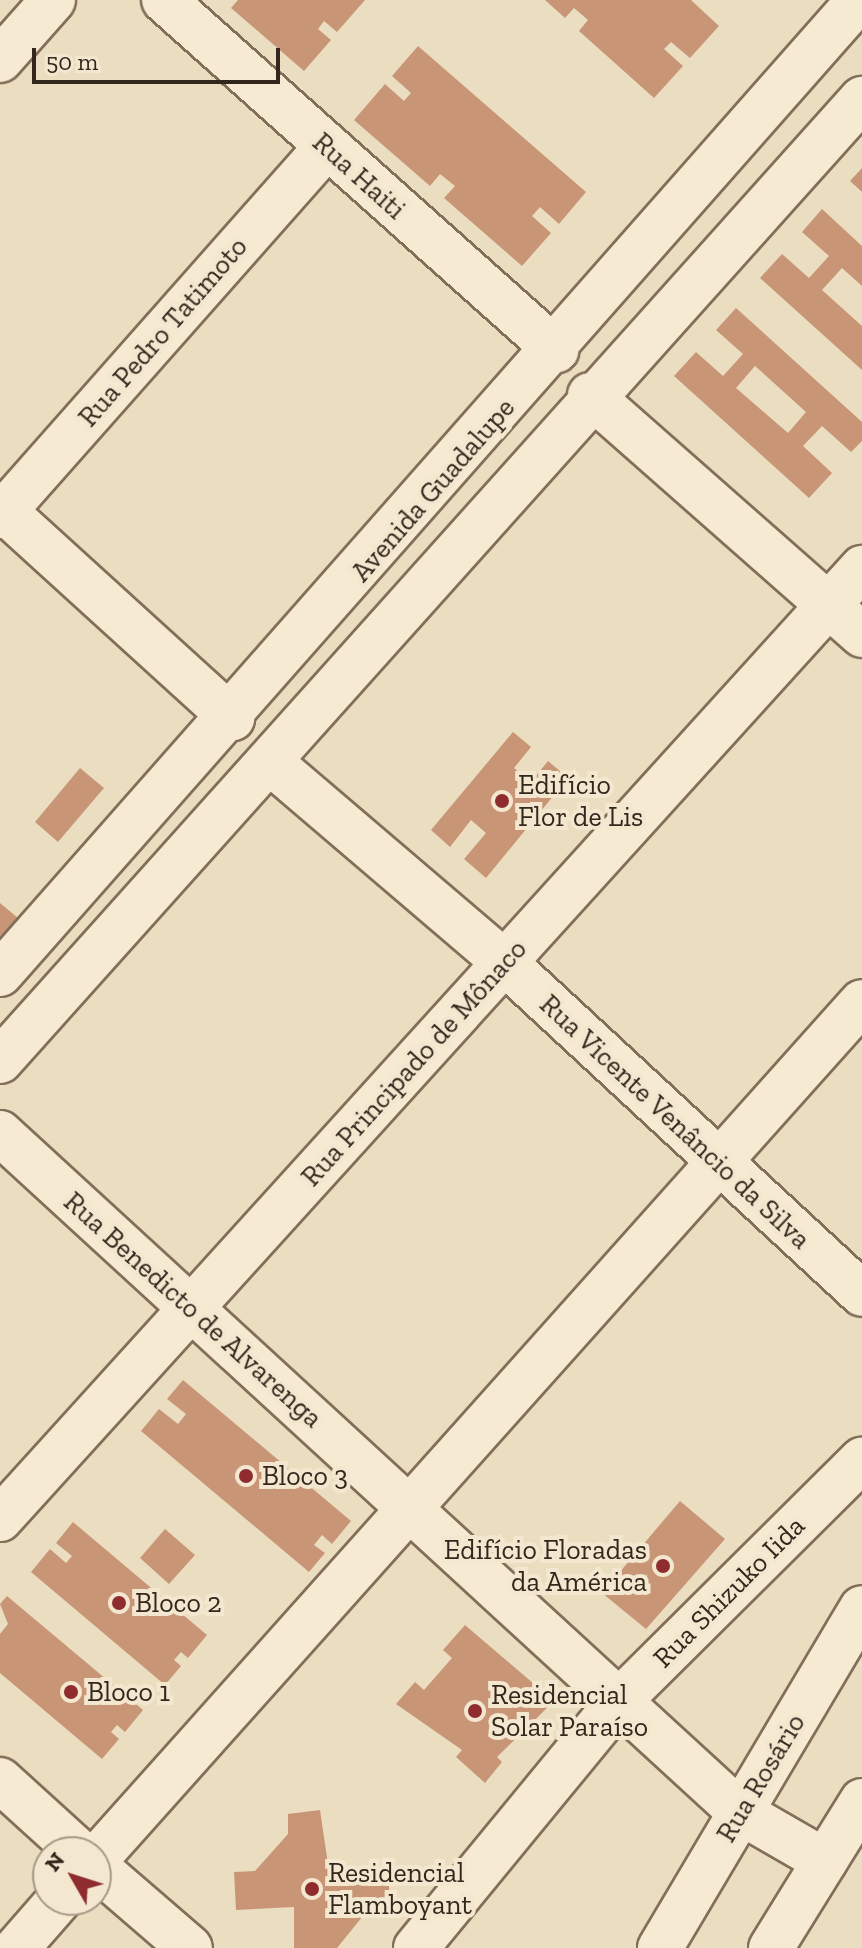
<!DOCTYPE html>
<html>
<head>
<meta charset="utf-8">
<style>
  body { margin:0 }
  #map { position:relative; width:862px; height:1948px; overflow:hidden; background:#ebddc0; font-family:"Zilla Slab",serif }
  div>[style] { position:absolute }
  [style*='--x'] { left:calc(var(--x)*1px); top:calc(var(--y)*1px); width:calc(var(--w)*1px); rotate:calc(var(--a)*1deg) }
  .building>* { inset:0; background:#c89677 }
  .roads { filter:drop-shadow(2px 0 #836e59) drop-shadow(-2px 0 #836e59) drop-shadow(0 2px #836e59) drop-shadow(0 -2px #836e59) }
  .minor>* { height:44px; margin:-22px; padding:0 22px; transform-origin:22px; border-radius:22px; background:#f7ead2 }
  .dots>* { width:22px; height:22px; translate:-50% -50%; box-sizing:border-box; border:4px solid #f3e7cf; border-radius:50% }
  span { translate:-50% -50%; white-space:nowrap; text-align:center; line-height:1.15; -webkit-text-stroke:8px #f3e7cf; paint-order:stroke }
  .street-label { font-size:28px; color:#33271d }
  .poi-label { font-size:28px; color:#33271d }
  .left { translate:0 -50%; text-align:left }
  .right { translate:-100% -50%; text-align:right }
  .north { position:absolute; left:32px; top:1836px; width:80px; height:80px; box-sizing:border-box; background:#f3e7cf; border:2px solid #a69a88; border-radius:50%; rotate:309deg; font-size:22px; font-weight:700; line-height:32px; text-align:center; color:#33271d }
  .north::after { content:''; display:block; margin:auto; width:28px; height:36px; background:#8f2c30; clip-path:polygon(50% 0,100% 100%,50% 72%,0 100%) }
  .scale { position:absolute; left:32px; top:48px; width:248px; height:36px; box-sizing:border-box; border:4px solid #33271d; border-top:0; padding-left:10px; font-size:24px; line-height:28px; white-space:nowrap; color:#33271d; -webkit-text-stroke:6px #f3e7cf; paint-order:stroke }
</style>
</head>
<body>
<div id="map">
  <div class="building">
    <i style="clip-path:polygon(238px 0,365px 0,337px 32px,324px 21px,318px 29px,331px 40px,304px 71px,231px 8px)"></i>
    <i style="clip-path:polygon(545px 0,691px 0,719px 26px,690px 58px,671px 42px,664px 49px,683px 66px,654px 98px,579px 31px,588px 20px,574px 8px,565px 18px)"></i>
    <i style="clip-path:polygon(418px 46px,586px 192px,559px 224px,540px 207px,532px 216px,551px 233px,522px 266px,444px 198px,455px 186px,440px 174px,430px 186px,354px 120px,385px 84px,404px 101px,411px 93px,392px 76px)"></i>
    <i style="clip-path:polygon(862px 168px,862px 192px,850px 181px)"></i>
    <i style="clip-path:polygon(822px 209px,862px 246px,862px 286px,842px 268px,822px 290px,862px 326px,862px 370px,760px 278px,782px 254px,809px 278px,829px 256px,802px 232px)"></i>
    <i style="clip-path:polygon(evenodd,736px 308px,862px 422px,862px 441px,851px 452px,822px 426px,803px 446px,832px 473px,809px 498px,674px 376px,696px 352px,723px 376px,743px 354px,716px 330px,736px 308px,755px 366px,806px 412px,788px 433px,736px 388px,755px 366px)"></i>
    <i style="clip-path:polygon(513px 732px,531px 747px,514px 768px,531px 782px,548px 761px,568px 778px,486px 878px,464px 859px,486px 833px,471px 820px,450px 847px,431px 830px)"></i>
    <i style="clip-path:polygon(80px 768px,104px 788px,58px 842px,35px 822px)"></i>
    <i style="clip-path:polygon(0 903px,18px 918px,0 939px)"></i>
    <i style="clip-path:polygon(183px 1380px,351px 1521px,332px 1544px,322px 1535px,314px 1545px,325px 1553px,309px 1572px,141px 1431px,159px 1409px,178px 1424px,186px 1414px,167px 1399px)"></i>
    <i style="clip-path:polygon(680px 1501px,725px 1539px,646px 1629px,602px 1593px)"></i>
    <i style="clip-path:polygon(73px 1522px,207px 1635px,188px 1658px,181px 1652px,174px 1660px,181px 1666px,165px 1685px,31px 1572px,50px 1549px,66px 1563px,72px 1556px,56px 1543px)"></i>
    <i style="clip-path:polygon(165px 1529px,195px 1555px,169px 1584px,140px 1558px)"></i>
    <i style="clip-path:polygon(7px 1596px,143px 1710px,125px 1732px,117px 1725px,111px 1732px,119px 1739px,102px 1759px,0 1673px,0 1634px,8px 1624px,0 1604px)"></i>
    <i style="clip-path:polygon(465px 1625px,554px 1701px,497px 1757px,502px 1762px,485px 1783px,456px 1757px,462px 1750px,396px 1704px,415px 1682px,424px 1690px,452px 1658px,443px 1650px)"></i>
    <i style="clip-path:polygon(320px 1810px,329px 1871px,388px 1867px,390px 1906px,371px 1906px,337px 1948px,294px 1948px,294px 1907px,236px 1910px,234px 1872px,255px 1871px,288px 1834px,288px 1814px)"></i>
  </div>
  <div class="roads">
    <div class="minor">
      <i style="--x:164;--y:0;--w:526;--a:41.76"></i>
      <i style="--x:0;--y:60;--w:80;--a:-48.5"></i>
      <i style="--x:590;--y:395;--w:363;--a:41.4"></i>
      <i style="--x:0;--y:507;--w:314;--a:42.3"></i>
      <i style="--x:0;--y:516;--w:492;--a:-48.5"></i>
      <i style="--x:270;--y:762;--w:309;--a:40.5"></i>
      <i style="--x:505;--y:963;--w:487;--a:42.8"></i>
      <i style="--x:0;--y:974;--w:1299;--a:-48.59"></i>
      <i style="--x:0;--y:1061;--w:1292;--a:-48.14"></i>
      <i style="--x:0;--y:1133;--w:1004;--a:42.54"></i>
      <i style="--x:740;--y:1812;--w:98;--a:30"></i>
      <i style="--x:0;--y:1519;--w:1284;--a:-47.81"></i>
      <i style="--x:0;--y:1780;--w:107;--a:42.3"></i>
      <i style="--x:96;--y:1859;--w:1149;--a:-48.21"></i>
      <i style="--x:96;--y:1867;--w:124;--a:40.8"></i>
      <i style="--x:17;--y:1948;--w:64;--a:-48.8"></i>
      <i style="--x:416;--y:1948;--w:318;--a:-50.6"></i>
      <i style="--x:618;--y:1702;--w:344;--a:-44.8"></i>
      <i style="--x:660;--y:1948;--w:395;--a:-59.3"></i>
      <i style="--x:771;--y:1948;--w:173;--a:-58.2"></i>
    </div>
  </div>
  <div class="dots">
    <i style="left:502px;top:801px;background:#8f2c30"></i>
    <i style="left:246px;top:1476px;background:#8f2c30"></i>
    <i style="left:663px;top:1566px;background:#8f2c30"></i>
    <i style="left:119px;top:1603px;background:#8f2c30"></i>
    <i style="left:71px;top:1692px;background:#8f2c30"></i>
    <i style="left:475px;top:1711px;background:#8f2c30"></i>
    <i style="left:312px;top:1889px;background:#8f2c30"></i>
  </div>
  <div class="street-label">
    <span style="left:359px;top:176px;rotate:42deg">Rua Haiti</span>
    <span style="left:163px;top:332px;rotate:-49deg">Rua Pedro Tatimoto</span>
    <span style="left:433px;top:490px;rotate:-49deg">Avenida Guadalupe</span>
    <span style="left:414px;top:1063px;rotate:-48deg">Rua Principado de Mônaco</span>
    <span style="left:675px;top:1122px;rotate:43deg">Rua Vicente Venâncio da Silva</span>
    <span style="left:193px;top:1310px;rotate:42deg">Rua Benedicto de Alvarenga</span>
    <span style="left:729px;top:1592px;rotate:-45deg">Rua Shizuko Iida</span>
    <span style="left:761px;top:1778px;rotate:-59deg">Rua Rosário</span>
  </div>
  <div class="poi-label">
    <span class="left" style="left:518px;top:801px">Edifício<br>Flor de Lis</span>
    <span class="left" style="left:262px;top:1476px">Bloco 3</span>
    <span class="right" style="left:647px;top:1566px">Edifício Floradas<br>da América</span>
    <span class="left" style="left:135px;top:1603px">Bloco 2</span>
    <span class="left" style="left:87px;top:1692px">Bloco 1</span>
    <span class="left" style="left:491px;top:1711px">Residencial<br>Solar Paraíso</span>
    <span class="left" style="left:328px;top:1889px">Residencial<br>Flamboyant</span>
  </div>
  <div class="north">N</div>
  <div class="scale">50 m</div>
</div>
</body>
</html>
